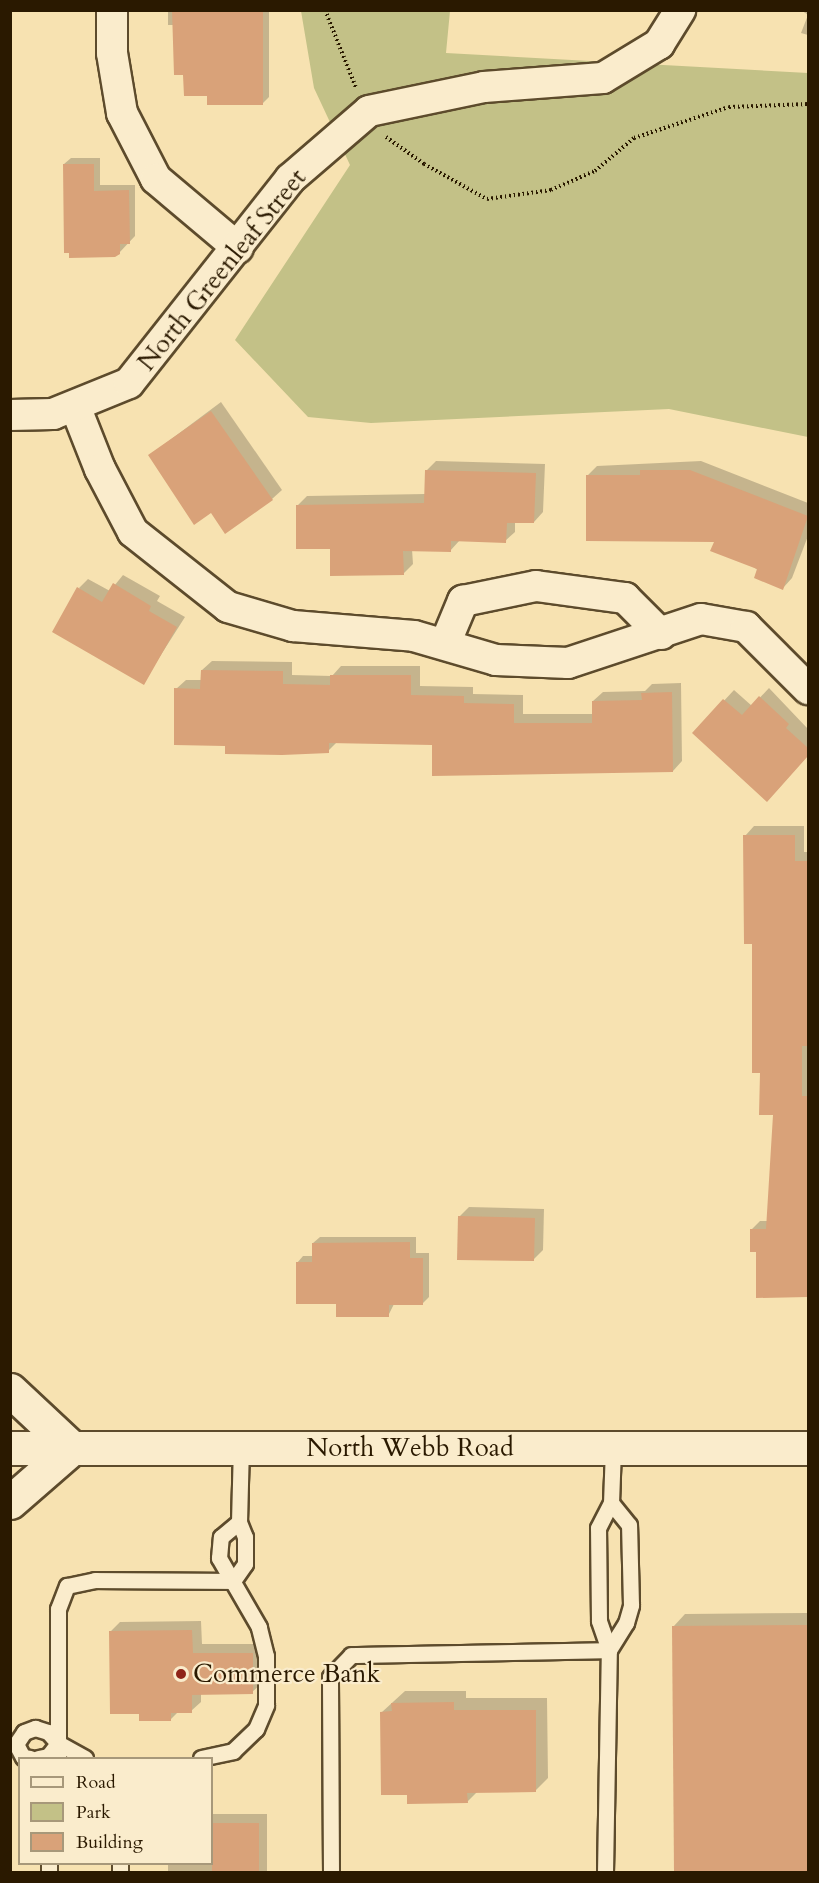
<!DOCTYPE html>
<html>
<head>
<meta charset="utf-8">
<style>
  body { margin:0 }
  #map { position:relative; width:819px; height:1883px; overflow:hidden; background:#f7e2b1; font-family:Cardo,serif }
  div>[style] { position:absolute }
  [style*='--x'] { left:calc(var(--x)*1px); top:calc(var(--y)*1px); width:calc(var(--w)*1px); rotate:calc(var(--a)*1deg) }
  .green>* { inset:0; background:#c3c187 }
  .shadow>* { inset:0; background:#0003 }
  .building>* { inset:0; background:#d9a279 }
  .path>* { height:4px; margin-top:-2px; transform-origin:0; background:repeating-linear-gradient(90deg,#2a1900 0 1.5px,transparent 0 4.5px) }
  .roads { filter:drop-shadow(2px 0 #5d4b2c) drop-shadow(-2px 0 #5d4b2c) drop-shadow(0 2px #5d4b2c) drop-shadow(0 -2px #5d4b2c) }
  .lane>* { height:15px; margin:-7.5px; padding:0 7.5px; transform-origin:7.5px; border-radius:7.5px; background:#faeccc }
  .street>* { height:30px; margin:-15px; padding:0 15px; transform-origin:15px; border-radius:15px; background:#faeccc }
  .secondary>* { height:33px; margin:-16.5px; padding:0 16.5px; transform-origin:16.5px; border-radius:16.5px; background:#faeccc }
  .dots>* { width:16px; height:16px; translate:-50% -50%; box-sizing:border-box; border:3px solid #faeccc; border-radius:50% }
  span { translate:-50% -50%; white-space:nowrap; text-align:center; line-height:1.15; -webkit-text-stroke:4.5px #faeccc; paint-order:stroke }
  .street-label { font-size:26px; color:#2a1900 }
  .poi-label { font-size:26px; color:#2a1900 }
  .left { translate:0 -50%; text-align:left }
  .frame { position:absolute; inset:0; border:12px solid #2a1900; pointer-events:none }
  .legend { position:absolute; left:18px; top:1757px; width:195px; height:108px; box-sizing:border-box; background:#faeccc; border:2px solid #a7987a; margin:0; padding:8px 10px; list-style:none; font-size:18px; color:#2a1900 }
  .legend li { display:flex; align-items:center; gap:12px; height:30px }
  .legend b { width:30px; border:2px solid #a7987a }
</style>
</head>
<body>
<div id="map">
  <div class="green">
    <i style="clip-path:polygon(301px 11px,450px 11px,446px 53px,808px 73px,808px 437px,669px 409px,371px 423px,308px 417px,235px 340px,350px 165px,314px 88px)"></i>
  </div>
  <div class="shadow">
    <i style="clip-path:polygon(168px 10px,269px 10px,269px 97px,263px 103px,208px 95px,185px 73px,174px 25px,168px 25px)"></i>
    <i style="clip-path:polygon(801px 10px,808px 10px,808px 35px,801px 33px,808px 15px)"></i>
    <i style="clip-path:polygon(71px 158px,100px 158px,100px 185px,135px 185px,135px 236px,119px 253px,64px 164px)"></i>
    <i style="clip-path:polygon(221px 402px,282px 490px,272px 499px,211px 511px,150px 455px)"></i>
    <i style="clip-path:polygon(436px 461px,545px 464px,543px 512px,534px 522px,515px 521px,515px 532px,505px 541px,460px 540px,450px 551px,412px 549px,413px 564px,403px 574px,332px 547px,298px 505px,307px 496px,425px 494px,426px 471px)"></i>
    <i style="clip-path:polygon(701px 461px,808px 503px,808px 536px,792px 578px,783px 588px,716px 540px,587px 476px,597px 466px)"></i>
    <i style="clip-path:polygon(123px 575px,160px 596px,157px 601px,185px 617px,143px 683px,79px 588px,88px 579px,110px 591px)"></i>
    <i style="clip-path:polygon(212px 661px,292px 662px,292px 675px,332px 676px,341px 666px,420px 666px,420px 686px,473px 687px,473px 694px,523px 695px,523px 714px,593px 714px,593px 701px,603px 692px,645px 691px,652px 684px,681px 683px,682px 761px,673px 771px,434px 743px,337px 742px,328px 751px,227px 745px,176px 689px,186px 680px,202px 680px,202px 670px)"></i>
    <i style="clip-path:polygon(769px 688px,808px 729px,808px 755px,777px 790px,694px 733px,734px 690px,752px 706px)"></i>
    <i style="clip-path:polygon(754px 826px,804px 826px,804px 852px,808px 852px,808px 1296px,758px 1296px,757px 1250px,751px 1230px,760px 1221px,768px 1221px,774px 1113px,762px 1072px,745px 836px)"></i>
    <i style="clip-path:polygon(469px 1207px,544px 1209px,543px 1250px,533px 1260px,459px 1217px)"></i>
    <i style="clip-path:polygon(320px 1237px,416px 1237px,416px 1253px,429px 1253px,429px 1297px,422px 1304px,394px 1304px,388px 1316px,338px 1302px,297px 1263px,303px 1256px,313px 1256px,313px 1243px)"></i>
    <i style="clip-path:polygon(808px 1613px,808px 1872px,675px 1872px,673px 1627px,685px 1614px)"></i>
    <i style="clip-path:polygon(201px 1621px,202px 1644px,262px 1644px,262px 1683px,252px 1692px,201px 1693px,201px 1702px,191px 1711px,178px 1712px,171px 1719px,140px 1712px,110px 1632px,120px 1622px)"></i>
    <i style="clip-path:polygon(405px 1691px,466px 1691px,466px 1698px,547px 1698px,548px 1778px,535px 1791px,478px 1791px,467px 1802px,408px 1794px,382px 1712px)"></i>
    <i style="clip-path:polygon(212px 1814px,267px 1814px,267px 1872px,168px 1872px,168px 1864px,212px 1864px)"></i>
  </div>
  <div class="building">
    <i style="clip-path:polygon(172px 10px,263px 10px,263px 105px,207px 105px,207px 96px,184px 96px,183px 75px,174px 75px)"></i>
    <i style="clip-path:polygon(63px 164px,94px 164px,94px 191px,129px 190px,130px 244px,120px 244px,120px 254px,115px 257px,69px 258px,69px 253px,64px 253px)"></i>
    <i style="clip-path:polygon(211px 411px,273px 500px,225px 534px,211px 513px,194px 525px,148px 455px)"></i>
    <i style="clip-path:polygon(425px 470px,536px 473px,534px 523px,507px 523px,506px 543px,451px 541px,451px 552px,403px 551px,404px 575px,330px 576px,330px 549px,296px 549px,296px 505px,424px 503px)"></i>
    <i style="clip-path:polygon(640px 470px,690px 470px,808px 516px,783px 590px,754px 578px,757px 569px,710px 551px,714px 542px,586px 541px,586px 475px,640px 475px)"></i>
    <i style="clip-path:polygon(113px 583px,151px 606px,149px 611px,177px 627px,144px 685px,52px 632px,77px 587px,102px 602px)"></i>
    <i style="clip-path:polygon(201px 670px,283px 671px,283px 684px,330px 685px,330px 675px,411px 675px,411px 695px,464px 696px,464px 703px,514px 704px,514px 723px,592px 723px,592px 701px,642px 700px,641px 693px,672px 692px,673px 772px,432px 776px,432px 745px,329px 743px,329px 753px,282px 755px,225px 754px,225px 746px,174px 745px,174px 688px,200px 689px)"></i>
    <i style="clip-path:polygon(759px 696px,789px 724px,786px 728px,808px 748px,808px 756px,767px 802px,692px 733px,723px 699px,742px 715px)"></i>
    <i style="clip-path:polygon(743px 835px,795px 835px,795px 861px,808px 861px,808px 1046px,802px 1046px,802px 1096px,808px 1096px,808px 1297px,756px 1298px,756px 1252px,750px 1252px,750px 1229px,766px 1229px,773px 1115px,759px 1115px,760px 1073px,752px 1073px,752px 944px,744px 944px)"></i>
    <i style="clip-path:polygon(458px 1216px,535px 1218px,534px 1261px,457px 1260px)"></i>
    <i style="clip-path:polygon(410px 1242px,410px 1258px,423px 1258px,423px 1305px,389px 1305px,389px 1317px,336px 1317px,336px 1304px,296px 1304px,296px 1262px,312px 1262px,312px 1243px)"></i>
    <i style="clip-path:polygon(808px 1625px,808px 1872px,674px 1872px,672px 1626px)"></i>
    <i style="clip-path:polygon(192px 1630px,193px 1653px,253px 1653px,253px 1694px,192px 1695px,192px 1713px,171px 1713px,171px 1721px,139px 1721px,139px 1714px,110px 1714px,109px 1631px)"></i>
    <i style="clip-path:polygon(454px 1702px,454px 1710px,536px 1710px,536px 1792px,467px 1793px,468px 1803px,407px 1804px,407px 1795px,381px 1795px,380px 1712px,392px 1711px,391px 1703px)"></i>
    <i style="clip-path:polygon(212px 1823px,259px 1823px,259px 1872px,212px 1872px)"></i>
  </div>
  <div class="path">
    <i style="--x:325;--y:10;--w:84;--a:68.3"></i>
    <i style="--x:386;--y:137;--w:47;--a:35.4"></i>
    <i style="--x:424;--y:164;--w:72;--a:29.1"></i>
    <i style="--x:487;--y:199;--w:65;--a:-8"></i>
    <i style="--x:551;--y:190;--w:48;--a:-23.4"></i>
    <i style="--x:595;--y:171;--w:51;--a:-40.2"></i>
    <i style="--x:634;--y:138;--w:100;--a:-18.1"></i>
    <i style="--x:729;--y:107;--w:79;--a:-2.2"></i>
  </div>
  <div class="roads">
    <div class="lane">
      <i style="--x:233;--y:1581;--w:21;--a:-55"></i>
      <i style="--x:245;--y:1564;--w:27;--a:-90"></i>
      <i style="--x:245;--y:1537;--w:16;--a:-112"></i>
      <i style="--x:239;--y:1522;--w:74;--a:-88.5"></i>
      <i style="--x:609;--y:1650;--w:32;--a:-58"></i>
      <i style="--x:626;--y:1623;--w:19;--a:-74"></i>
      <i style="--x:631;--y:1605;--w:80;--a:-91.4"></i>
      <i style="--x:629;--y:1525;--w:28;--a:-129"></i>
      <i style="--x:16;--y:1744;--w:14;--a:-56"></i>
      <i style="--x:24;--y:1732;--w:12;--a:-20"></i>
      <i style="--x:35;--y:1728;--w:14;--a:17"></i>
      <i style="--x:48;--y:1732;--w:15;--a:48"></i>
      <i style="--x:58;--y:1743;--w:31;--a:29"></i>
      <i style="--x:16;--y:1744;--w:15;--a:62"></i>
      <i style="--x:23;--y:1757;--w:7;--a:8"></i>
      <i style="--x:38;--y:1758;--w:10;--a:-11"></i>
      <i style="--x:48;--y:1756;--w:16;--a:-52"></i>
      <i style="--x:58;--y:1758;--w:149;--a:-90"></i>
      <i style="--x:58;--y:1609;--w:25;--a:-69"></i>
      <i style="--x:67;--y:1586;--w:29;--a:-12"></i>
      <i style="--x:95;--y:1580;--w:138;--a:0.4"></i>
      <i style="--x:201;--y:1758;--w:33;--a:-12"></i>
      <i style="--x:233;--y:1751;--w:32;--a:-44"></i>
      <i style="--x:256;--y:1729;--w:26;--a:-67"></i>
      <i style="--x:266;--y:1705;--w:49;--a:-90"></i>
      <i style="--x:266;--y:1656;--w:30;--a:-104"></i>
      <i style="--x:259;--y:1627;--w:80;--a:-120.1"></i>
      <i style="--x:219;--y:1558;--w:21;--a:-85"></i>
      <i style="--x:221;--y:1537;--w:23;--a:-40"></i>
      <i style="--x:49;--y:1864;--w:8;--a:90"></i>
      <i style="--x:120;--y:1872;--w:8;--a:-90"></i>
      <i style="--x:331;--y:1872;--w:195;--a:-90.3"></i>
      <i style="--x:330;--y:1677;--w:30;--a:-46"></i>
      <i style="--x:351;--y:1655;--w:258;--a:-1.1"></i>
      <i style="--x:605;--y:1872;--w:222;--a:-89"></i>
      <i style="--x:609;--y:1650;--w:31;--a:-109"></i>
      <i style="--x:599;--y:1621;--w:93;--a:-90.6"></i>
      <i style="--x:598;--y:1528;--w:28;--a:-63"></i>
      <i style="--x:611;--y:1503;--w:55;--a:-87.9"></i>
    </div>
    <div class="street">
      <i style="--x:112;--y:10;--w:43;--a:90"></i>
      <i style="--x:112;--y:53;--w:61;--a:80.5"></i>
      <i style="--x:122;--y:113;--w:74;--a:62.7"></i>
      <i style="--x:156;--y:179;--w:107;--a:40.1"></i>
      <i style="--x:75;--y:406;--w:68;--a:68.4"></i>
      <i style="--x:100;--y:469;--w:71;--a:62.4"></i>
      <i style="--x:133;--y:532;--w:121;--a:38.3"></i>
      <i style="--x:228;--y:607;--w:68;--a:16.3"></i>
      <i style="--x:293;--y:626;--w:121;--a:4.7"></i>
      <i style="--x:414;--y:636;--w:85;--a:16.3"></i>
      <i style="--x:496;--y:660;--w:72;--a:2.4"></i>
      <i style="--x:568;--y:663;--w:140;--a:-18.3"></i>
      <i style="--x:701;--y:619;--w:46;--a:10.1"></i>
      <i style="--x:746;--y:627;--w:88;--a:45"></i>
      <i style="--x:10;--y:415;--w:43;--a:-1.3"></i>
      <i style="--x:53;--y:414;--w:82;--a:-22.2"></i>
      <i style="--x:129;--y:383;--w:260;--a:-51.7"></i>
      <i style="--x:290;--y:179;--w:104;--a:-40.7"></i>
      <i style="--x:369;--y:111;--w:117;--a:-11.8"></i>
      <i style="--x:484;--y:87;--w:119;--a:-4.3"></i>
      <i style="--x:603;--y:78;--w:66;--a:-31.3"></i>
      <i style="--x:659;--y:44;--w:40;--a:-58"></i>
      <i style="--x:445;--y:644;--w:47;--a:-67.3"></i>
      <i style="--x:463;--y:601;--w:75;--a:-11.6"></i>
      <i style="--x:536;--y:586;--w:90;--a:7.7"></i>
      <i style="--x:625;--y:598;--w:51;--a:45"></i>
    </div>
    <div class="secondary">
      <i style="--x:10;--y:1390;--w:85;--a:43.1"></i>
      <i style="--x:72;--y:1448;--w:82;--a:138.9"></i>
      <i style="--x:10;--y:1448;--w:798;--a:0"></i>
    </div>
  </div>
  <div class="dots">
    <i style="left:181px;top:1674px;background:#8f2418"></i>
  </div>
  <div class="street-label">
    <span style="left:222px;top:270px;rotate:-51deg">North Greenleaf Street</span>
    <span style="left:410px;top:1448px">North Webb Road</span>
  </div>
  <div class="poi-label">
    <span class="left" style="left:193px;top:1674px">Commerce Bank</span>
  </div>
  <div class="frame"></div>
  <ul class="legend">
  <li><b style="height:8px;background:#faeccc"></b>Road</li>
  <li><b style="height:16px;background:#c3c187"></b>Park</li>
  <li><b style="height:16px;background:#d9a279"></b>Building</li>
  </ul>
</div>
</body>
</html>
